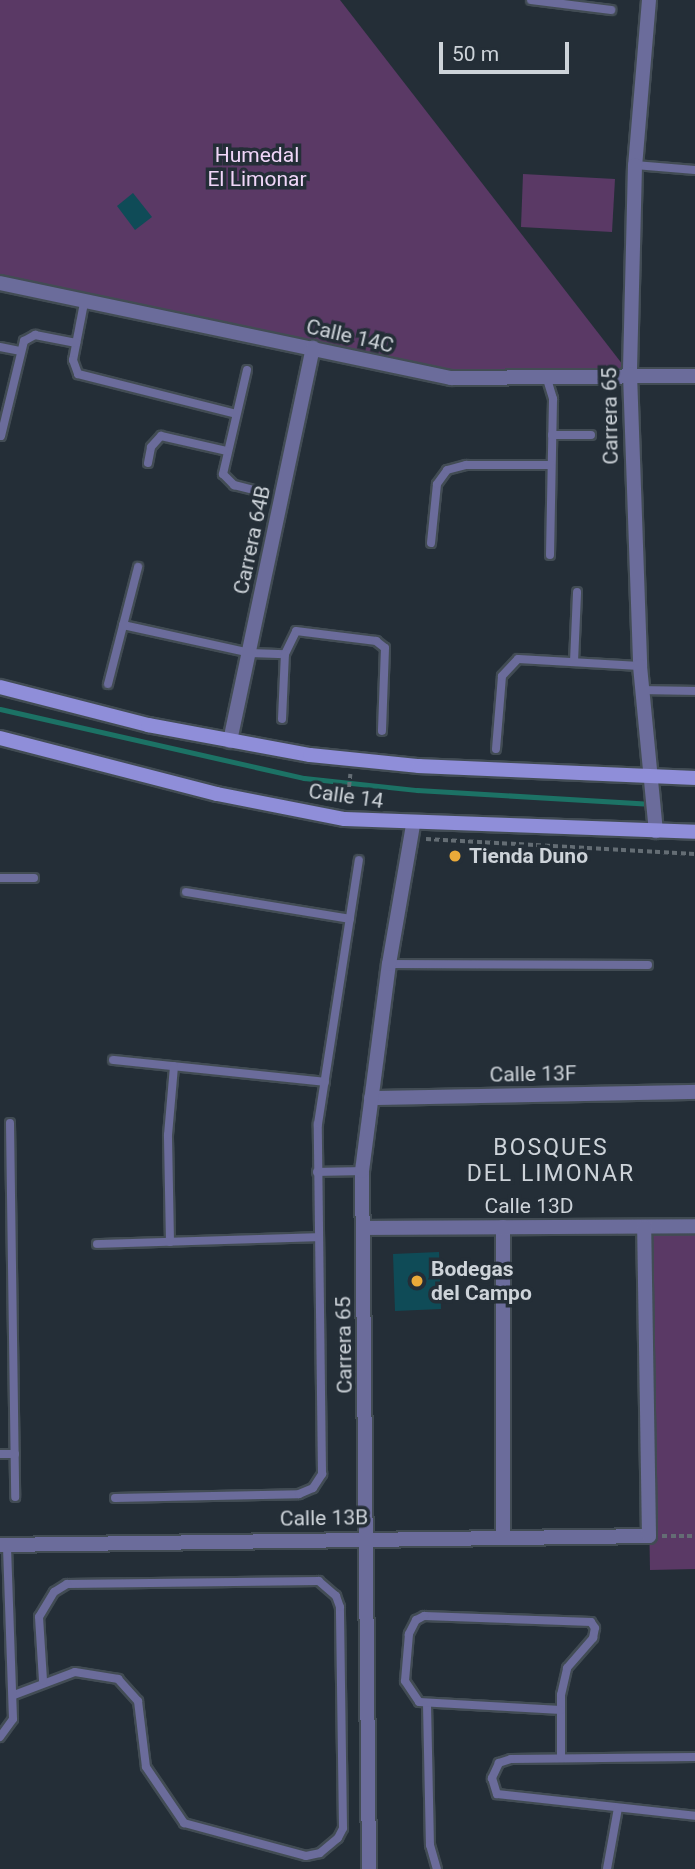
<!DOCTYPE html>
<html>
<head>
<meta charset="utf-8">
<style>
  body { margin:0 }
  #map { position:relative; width:695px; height:1869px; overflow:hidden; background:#242e37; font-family:Roboto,sans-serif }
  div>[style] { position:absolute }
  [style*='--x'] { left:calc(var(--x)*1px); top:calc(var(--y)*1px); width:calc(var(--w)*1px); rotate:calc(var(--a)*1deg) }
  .green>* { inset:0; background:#5a3965 }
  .stream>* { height:5px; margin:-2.5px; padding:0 2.5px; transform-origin:2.5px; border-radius:2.5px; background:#1c7265 }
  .building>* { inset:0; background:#0f4b57 }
  .path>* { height:3.5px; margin-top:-1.75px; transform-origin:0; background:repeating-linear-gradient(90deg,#646d74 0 5px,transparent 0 8.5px) }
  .roads { filter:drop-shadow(2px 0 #424c54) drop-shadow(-2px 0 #424c54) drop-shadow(0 2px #424c54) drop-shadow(0 -2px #424c54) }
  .lane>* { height:8px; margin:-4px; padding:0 4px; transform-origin:4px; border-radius:4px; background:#6b6c9b }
  .street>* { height:14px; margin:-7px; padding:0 7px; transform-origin:7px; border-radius:7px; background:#6b6c9b }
  .secondary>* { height:14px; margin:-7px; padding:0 7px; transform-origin:7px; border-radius:7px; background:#8f8ed9 }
  .dots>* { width:19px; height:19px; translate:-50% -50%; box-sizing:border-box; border:4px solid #242e37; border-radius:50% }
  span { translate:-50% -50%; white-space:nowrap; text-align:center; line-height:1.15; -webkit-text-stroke:7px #242e37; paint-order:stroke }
  .park-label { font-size:21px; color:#f0d6f8 }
  .street-label { font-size:21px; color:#cdd3d9 }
  .poi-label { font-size:21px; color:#cdd3d9; font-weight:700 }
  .left { translate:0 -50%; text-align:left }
  .neighbourhood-label { font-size:23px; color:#cdd3d9; letter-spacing:2px }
  .scale { position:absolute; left:439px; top:42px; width:130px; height:32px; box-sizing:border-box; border:4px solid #cdd3d9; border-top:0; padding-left:9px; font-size:21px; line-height:24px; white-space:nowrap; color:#cdd3d9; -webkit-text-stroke:5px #242e37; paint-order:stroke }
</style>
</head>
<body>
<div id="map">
  <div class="green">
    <i style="clip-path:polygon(0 0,340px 0,630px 374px,496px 380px,0 283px)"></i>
    <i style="clip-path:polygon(523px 174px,615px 179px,612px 232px,521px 227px)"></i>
    <i style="clip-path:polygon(695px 1226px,695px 1569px,650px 1570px,644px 1227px)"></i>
  </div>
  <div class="stream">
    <i style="--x:0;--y:709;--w:312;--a:12.8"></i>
    <i style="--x:304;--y:778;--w:114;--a:6.1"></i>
    <i style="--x:417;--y:790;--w:236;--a:3.4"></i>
  </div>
  <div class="building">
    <i style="clip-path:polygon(133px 193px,152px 217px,135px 230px,117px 206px)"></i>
    <i style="clip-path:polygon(439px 1252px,441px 1309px,395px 1311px,393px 1254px)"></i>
  </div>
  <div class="path">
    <i style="--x:347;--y:804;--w:30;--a:-84"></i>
    <i style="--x:426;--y:839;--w:269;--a:3.2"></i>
    <i style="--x:662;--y:1536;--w:33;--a:0"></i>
  </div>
  <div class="roads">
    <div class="lane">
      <i style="--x:531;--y:0;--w:81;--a:7.1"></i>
      <i style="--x:635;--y:165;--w:60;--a:4.8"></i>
      <i style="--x:84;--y:303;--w:58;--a:100.9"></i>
      <i style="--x:73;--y:360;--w:15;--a:70"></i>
      <i style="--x:78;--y:374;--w:163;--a:14.2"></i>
      <i style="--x:0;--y:347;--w:20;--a:11"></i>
      <i style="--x:247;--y:370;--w:107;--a:103"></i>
      <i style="--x:223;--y:474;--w:16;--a:45"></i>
      <i style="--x:234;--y:485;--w:25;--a:14"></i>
      <i style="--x:547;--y:379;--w:21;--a:73"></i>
      <i style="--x:553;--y:399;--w:156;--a:91.1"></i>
      <i style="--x:552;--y:435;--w:39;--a:0"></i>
      <i style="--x:1;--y:436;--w:98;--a:-76.4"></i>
      <i style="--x:24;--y:341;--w:13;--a:-29"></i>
      <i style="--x:35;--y:335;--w:42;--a:11"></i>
      <i style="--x:148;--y:463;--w:16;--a:-79"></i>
      <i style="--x:151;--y:447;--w:15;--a:-48"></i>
      <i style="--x:161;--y:436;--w:68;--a:12.8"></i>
      <i style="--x:431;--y:543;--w:59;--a:-84.2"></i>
      <i style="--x:437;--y:484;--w:17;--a:-54"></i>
      <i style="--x:447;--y:470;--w:20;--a:-15"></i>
      <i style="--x:466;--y:465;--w:85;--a:0"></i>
      <i style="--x:123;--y:625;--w:130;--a:12.4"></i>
      <i style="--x:250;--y:653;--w:35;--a:2"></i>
      <i style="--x:285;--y:654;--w:25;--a:-64"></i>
      <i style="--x:296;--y:631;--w:81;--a:7.1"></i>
      <i style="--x:376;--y:641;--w:11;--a:38"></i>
      <i style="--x:385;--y:648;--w:83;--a:92.1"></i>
      <i style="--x:574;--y:662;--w:70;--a:-87.5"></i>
      <i style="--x:108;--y:684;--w:121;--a:-75.6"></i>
      <i style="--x:642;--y:690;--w:53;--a:1.1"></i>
      <i style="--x:282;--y:719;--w:65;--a:-87.4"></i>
      <i style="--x:496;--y:749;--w:73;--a:-85.3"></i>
      <i style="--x:502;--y:676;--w:23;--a:-47"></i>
      <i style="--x:518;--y:659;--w:122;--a:3.3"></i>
      <i style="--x:0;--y:878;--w:34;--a:0"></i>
      <i style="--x:186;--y:892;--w:166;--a:9.3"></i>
      <i style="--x:389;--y:964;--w:259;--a:0.2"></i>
      <i style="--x:113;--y:1060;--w:213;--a:5.9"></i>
      <i style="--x:10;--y:1123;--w:374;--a:89.2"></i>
      <i style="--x:317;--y:1172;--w:45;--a:-1.3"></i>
      <i style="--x:170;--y:1242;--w:107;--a:-91.1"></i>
      <i style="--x:168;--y:1135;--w:69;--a:-85"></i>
      <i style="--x:97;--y:1244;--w:222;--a:-1.8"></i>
      <i style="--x:0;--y:1454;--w:15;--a:0"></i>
      <i style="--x:115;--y:1498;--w:184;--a:-1.2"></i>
      <i style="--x:299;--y:1494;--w:15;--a:-23"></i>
      <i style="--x:313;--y:1488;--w:17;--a:-57"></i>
      <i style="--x:322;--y:1474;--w:350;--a:-90.7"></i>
      <i style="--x:318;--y:1124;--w:267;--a:-81.2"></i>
      <i style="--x:14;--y:1695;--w:65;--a:-20.7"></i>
      <i style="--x:75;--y:1672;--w:44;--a:9.2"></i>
      <i style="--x:118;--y:1679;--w:30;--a:48"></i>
      <i style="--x:138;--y:1701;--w:66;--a:83.1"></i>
      <i style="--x:146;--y:1767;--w:68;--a:55.8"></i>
      <i style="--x:184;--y:1823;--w:126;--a:15.1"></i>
      <i style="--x:306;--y:1856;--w:14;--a:-12"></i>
      <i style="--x:320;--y:1853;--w:23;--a:-40"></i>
      <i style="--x:338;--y:1838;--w:11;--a:-63"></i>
      <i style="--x:343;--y:1828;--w:221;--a:-90.8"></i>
      <i style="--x:340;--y:1607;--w:12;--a:-110"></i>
      <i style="--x:336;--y:1596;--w:23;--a:-139"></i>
      <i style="--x:319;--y:1581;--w:252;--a:179.3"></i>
      <i style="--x:67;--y:1584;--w:15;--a:148"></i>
      <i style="--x:54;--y:1592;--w:29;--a:121"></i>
      <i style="--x:39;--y:1617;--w:64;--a:86.4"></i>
      <i style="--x:427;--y:1704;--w:141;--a:88.8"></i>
      <i style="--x:430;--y:1845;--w:25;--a:74"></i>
      <i style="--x:0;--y:1737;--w:22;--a:-54"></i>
      <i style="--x:13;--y:1719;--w:174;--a:-92"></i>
      <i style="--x:695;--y:1757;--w:184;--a:179.4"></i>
      <i style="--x:511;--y:1759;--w:13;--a:162"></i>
      <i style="--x:499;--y:1763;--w:17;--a:115"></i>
      <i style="--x:492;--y:1778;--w:17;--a:73"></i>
      <i style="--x:497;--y:1794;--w:199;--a:6.3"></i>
      <i style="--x:561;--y:1758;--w:63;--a:-90"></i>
      <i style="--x:561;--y:1695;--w:28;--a:-77"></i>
      <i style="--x:567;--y:1668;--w:40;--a:-49"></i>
      <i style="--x:593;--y:1638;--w:10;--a:-79"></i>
      <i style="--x:595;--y:1628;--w:7;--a:-124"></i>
      <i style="--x:591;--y:1622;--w:167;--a:-177.9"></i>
      <i style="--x:424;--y:1616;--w:9;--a:153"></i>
      <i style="--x:416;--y:1620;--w:16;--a:117"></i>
      <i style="--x:409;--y:1634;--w:47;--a:94.9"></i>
      <i style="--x:405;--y:1681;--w:25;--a:56"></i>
      <i style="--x:419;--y:1702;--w:142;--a:3.2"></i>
      <i style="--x:607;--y:1869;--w:62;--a:-79.8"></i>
    </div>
    <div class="street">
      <i style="--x:649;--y:0;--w:166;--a:94.8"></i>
      <i style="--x:635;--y:165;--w:209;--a:91.4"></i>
      <i style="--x:630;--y:374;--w:292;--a:88"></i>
      <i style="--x:640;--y:666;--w:166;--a:84.5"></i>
      <i style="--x:0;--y:283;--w:461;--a:11.9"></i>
      <i style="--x:451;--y:378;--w:244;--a:-0.5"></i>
      <i style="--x:230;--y:741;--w:402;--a:-78.1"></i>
      <i style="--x:371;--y:1098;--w:324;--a:-1.1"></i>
      <i style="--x:503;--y:1227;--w:309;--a:90"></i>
      <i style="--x:363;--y:1228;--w:332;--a:-0.3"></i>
      <i style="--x:0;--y:1545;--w:649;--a:-0.79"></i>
      <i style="--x:649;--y:1536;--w:309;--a:-90.9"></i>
      <i style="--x:369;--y:1869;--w:698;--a:-90.57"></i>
      <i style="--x:362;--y:1171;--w:209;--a:-82.6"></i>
      <i style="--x:389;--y:964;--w:141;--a:-80.2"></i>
    </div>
    <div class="secondary">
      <i style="--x:0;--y:687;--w:153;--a:14.4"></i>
      <i style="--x:148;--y:725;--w:165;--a:10.5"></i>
      <i style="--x:310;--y:755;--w:110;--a:5.8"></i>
      <i style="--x:419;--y:766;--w:276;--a:2.5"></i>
      <i style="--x:0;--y:738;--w:224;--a:14.5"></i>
      <i style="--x:217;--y:794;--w:130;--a:11.1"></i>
      <i style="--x:345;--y:819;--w:350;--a:2.1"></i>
    </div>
  </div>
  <div class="dots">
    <i style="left:455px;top:856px;background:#ebaa39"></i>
    <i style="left:417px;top:1281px;background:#ebaa39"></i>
  </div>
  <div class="park-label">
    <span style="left:257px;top:167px">Humedal<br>El Limonar</span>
  </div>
  <div class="street-label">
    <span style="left:350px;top:336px;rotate:13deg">Calle 14C</span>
    <span style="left:610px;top:416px;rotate:-91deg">Carrera 65</span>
    <span style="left:252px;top:540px;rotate:-78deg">Carrera 64B</span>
    <span style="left:346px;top:796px;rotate:8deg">Calle 14</span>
    <span style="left:533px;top:1074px;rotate:-1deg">Calle 13F</span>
    <span style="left:529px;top:1206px">Calle 13D</span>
    <span style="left:344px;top:1345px;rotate:-91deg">Carrera 65</span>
    <span style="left:324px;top:1518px;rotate:-1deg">Calle 13B</span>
  </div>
  <div class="poi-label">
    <span class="left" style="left:469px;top:856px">Tienda Duno</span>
    <span class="left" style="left:431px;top:1281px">Bodegas<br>del Campo</span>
  </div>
  <div class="neighbourhood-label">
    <span style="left:551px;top:1161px">BOSQUES<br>DEL LIMONAR</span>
  </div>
  <div class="scale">50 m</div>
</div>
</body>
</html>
